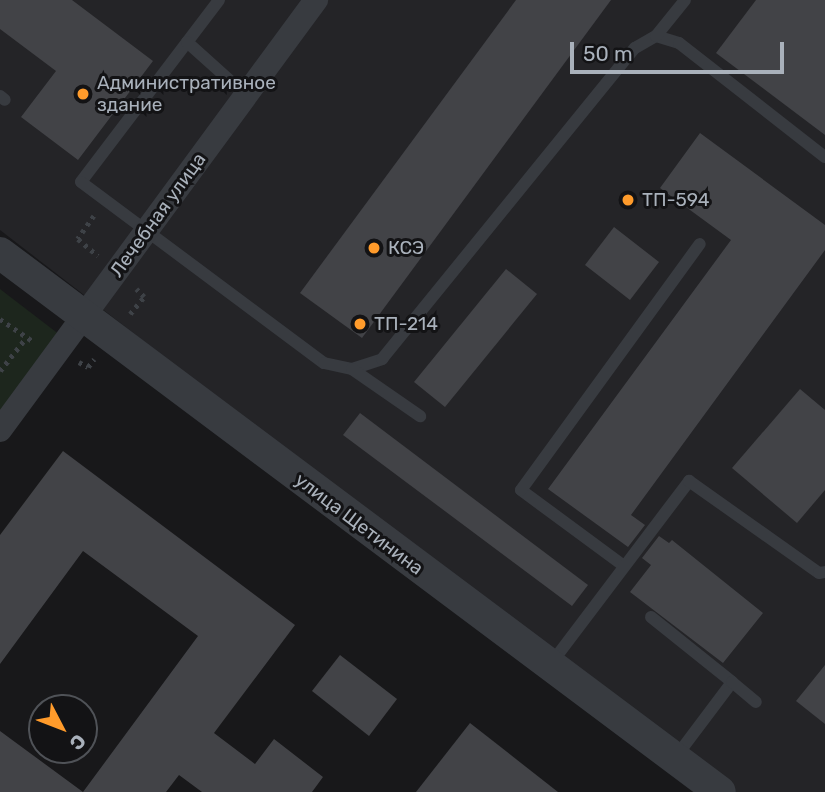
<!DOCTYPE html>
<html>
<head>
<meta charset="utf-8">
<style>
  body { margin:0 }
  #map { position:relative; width:825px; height:792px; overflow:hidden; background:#18181a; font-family:Rubik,sans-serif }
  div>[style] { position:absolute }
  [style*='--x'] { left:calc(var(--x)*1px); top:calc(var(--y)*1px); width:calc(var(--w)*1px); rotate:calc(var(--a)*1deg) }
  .built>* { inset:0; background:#242427 }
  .green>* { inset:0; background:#1d261d }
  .building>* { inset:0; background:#424347 }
  .path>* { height:4.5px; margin-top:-2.25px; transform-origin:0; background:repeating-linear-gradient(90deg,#3e4247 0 3.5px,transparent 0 8.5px) }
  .service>* { height:12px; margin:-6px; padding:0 6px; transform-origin:6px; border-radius:6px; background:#383b40 }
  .minor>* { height:24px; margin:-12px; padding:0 12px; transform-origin:12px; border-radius:12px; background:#383b40 }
  .tertiary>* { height:32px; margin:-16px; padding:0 16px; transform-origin:16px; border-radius:16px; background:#383b40 }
  .dots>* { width:19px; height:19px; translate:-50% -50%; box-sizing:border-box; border:4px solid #131315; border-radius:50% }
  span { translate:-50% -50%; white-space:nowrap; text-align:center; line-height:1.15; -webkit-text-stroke:6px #131315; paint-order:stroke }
  .poi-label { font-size:19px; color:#a9b1bb }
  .left { translate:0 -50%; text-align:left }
  .street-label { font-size:19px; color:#a9b1bb }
  .north { position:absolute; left:28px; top:694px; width:70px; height:70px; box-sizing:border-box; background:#131315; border:2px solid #4f5257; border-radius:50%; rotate:132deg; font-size:19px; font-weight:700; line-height:28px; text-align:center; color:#a9b1bb }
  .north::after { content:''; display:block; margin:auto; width:24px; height:32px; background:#ff9b2b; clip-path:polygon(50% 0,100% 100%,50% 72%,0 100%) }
  .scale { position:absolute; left:570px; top:42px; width:214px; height:32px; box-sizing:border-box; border:4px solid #a9b1bb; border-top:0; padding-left:9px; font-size:21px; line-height:24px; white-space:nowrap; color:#a9b1bb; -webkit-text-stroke:5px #131315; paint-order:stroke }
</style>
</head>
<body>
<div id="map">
  <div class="built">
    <i style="clip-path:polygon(0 0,825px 0,825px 792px,727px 792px,0 230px)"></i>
  </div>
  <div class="green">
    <i style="clip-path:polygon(0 289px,60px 335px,0 416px)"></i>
  </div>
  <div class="building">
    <i style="clip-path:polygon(0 0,72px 0,153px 61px,78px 160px,21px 117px,56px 71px,0 29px)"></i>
    <i style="clip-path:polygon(516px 0,611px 0,362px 338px,300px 293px)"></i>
    <i style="clip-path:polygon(756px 0,825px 0,825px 135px,716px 53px)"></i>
    <i style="clip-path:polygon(700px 133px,825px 225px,825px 250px,631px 515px,645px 525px,628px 547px,548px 489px,731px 240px,660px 188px)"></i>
    <i style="clip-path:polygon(614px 227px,659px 262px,630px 300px,585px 265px)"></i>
    <i style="clip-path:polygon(506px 269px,537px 294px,445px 407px,414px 382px)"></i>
    <i style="clip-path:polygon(800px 389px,825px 410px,825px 490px,797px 523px,732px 468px)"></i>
    <i style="clip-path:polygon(360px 413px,588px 585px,572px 606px,343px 435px)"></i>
    <i style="clip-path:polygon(63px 451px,295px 625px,214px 733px,255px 764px,274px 739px,323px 777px,312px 792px,202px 792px,179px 775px,166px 792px,0 792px,0 731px,83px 792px,198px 636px,83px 551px,0 664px,0 535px)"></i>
    <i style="clip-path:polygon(659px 536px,669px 543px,672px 540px,763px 613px,723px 663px,630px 592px,651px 565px,642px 558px)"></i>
    <i style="clip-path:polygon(340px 655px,397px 699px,369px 736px,312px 691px)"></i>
    <i style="clip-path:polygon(825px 665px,825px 724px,796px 701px)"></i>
    <i style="clip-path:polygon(470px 723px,558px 792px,416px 792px)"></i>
  </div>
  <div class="path">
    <i style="--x:94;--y:216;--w:28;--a:125"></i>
    <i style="--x:78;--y:239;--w:26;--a:40"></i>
    <i style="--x:130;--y:314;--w:22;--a:-51"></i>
    <i style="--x:144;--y:297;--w:11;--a:-135"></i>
    <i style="--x:0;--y:319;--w:40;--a:34"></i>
    <i style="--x:79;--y:362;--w:10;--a:29"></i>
    <i style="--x:88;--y:367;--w:10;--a:-53"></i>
    <i style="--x:0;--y:371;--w:41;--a:-52"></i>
  </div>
  <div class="service">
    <i style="--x:219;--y:0;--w:228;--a:127.2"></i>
    <i style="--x:81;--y:182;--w:303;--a:36.7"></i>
    <i style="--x:324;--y:363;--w:29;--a:12"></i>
    <i style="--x:352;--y:369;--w:32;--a:-18"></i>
    <i style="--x:382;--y:359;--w:401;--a:-50.9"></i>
    <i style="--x:635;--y:48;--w:24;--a:-30"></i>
    <i style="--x:656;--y:36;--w:24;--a:17"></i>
    <i style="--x:679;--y:43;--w:185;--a:38"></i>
    <i style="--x:656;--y:36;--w:46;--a:-51.1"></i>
    <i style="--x:187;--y:42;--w:78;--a:41.9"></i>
    <i style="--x:0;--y:96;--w:6;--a:39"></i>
    <i style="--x:352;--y:369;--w:83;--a:34.7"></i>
    <i style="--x:624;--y:566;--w:128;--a:-143.6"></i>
    <i style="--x:521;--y:490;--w:304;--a:-54"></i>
    <i style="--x:651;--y:617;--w:104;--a:38.7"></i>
    <i style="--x:550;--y:665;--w:231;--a:-52.9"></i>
    <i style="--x:689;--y:481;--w:159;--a:35.3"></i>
    <i style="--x:819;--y:573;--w:6;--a:-9"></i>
    <i style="--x:675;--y:758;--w:95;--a:-53.1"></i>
    <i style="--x:732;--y:682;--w:31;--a:40"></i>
  </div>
  <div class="minor">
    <i style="--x:0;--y:430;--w:534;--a:-53.69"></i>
  </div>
  <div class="tertiary">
    <i style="--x:0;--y:253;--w:899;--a:36.82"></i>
  </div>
  <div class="dots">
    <i style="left:83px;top:94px;background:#ff9b2b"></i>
    <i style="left:628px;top:200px;background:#ff9b2b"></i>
    <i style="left:374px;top:248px;background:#ff9b2b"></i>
    <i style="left:360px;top:324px;background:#ff9b2b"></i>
  </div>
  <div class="poi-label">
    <span class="left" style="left:97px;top:94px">Административное<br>здание</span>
    <span class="left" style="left:642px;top:200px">ТП-594</span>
    <span class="left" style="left:388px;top:248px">КСЭ</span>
    <span class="left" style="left:374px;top:324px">ТП-214</span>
  </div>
  <div class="street-label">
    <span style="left:158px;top:215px;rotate:-54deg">Лечебная улица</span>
    <span style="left:359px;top:524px;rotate:37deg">улица Щетинина</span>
  </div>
  <div class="north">С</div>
  <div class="scale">50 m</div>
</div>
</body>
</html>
